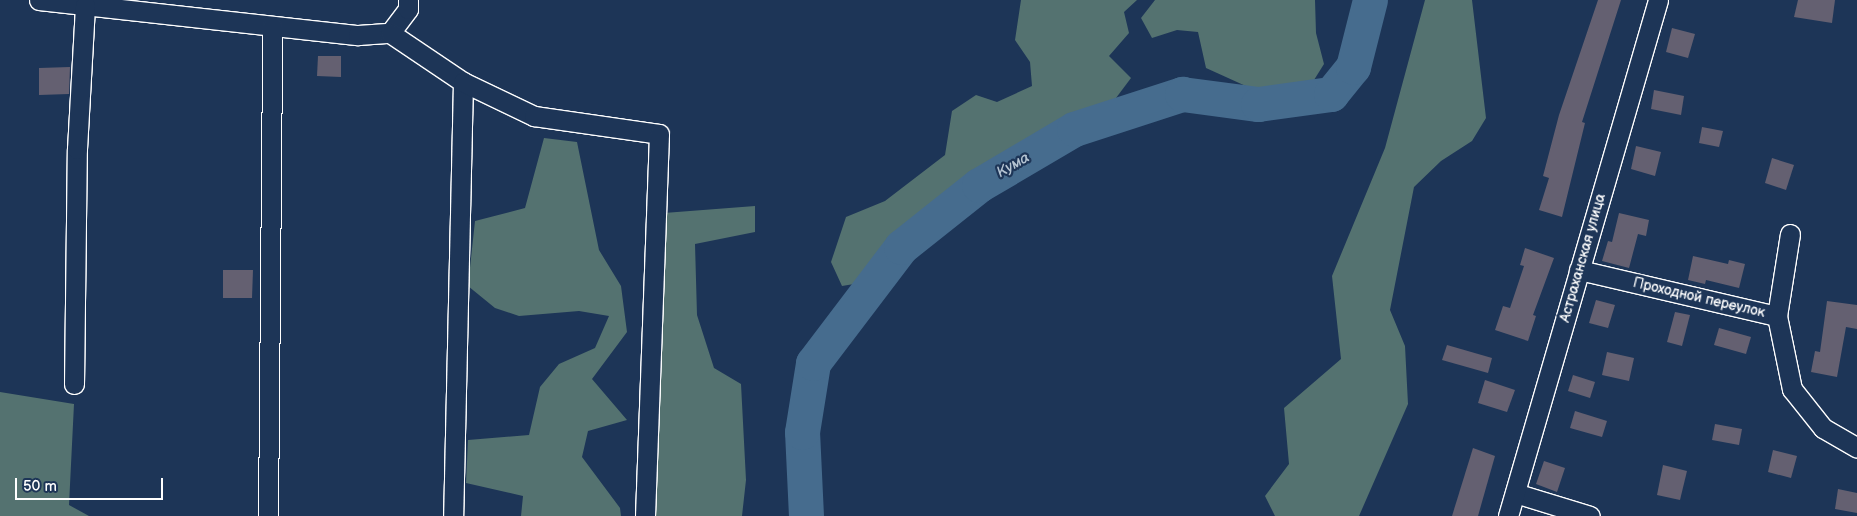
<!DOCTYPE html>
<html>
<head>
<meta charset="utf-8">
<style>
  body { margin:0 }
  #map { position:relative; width:1857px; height:516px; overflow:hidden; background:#1d3557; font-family:"Balsamiq Sans",sans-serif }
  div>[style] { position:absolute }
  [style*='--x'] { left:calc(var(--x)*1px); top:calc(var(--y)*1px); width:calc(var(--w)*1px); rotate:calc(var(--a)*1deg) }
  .green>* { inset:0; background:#547270 }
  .river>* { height:35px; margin:-17.5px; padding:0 17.5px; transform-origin:17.5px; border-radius:17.5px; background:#466c8e }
  .building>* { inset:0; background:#646071 }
  .roads { filter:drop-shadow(1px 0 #fff) drop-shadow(-1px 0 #fff) drop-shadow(0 1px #fff) drop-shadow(0 -1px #fff) }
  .street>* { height:19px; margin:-9.5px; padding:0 9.5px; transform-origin:9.5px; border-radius:9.5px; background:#1d3557 }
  span { translate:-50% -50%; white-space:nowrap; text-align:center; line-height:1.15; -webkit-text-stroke:4.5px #1d3557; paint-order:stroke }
  .street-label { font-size:14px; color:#fff }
  .water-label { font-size:15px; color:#b5c4d2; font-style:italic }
  .scale { position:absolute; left:15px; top:478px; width:148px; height:22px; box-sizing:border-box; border:2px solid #fff; border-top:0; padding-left:6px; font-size:15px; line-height:18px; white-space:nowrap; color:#fff; -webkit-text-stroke:4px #1d3557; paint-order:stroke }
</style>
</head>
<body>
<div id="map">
  <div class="green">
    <i style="clip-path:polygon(1021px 0,1137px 0,1124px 12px,1129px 33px,1109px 56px,1131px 78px,1116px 98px,972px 172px,901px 228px,860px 283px,842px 286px,831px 262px,846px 217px,885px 201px,945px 155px,952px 111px,976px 95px,997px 102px,1032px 86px,1030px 62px,1015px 40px)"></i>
    <i style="clip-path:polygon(1155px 0,1315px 0,1316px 33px,1324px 64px,1314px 80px,1259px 92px,1206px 68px,1198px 32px,1177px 30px,1152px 38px,1141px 18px)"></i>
    <i style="clip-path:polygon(1425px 0,1472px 0,1486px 118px,1472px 141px,1441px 161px,1414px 187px,1390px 310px,1405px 346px,1408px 404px,1359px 516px,1275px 516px,1265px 496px,1289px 464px,1284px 408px,1341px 359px,1332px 276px,1385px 148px)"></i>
    <i style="clip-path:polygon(544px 138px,577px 142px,599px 250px,621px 286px,627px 332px,592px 379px,627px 420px,588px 431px,582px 457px,620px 508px,621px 516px,521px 516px,523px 496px,466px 483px,468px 440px,529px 435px,540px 387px,559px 364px,595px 348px,609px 316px,579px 311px,519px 316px,495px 308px,468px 286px,475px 221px,525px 208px)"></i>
    <i style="clip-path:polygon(755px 206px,755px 232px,695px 244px,697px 315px,714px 368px,741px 384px,746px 480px,742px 516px,652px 516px,664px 213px)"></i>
    <i style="clip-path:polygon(0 392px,74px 404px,69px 505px,89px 516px,0 516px)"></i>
  </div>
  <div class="river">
    <i style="--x:806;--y:516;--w:84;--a:-92.7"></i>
    <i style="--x:802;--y:432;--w:70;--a:-80.9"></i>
    <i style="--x:813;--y:363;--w:146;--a:-52.8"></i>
    <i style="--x:901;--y:247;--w:100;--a:-38.5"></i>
    <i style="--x:979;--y:185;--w:110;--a:-30.5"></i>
    <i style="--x:1074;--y:129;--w:114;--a:-18"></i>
    <i style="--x:1182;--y:94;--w:77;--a:7.5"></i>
    <i style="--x:1258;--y:104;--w:74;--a:-7.8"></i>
    <i style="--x:1331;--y:94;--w:35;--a:-51"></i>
    <i style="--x:1353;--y:67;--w:69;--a:-75.8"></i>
  </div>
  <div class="building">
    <i style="clip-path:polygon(1598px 0,1621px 0,1582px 122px,1585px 123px,1562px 217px,1539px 210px,1549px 178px,1543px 176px,1559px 115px)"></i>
    <i style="clip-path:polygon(1798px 0,1835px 0,1832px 23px,1794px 17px)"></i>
    <i style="clip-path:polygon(1672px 28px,1695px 34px,1688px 58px,1666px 52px)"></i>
    <i style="clip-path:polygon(318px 56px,341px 56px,341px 77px,317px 76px)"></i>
    <i style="clip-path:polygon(70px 67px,69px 94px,39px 95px,39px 68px)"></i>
    <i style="clip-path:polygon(1654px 90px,1684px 96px,1681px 115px,1651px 109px)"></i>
    <i style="clip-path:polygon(1702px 127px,1723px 131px,1719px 147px,1699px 143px)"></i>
    <i style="clip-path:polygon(1636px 146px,1661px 152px,1655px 176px,1631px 169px)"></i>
    <i style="clip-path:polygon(1772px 158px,1794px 165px,1786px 190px,1765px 183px)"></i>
    <i style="clip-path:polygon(1619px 213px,1649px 220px,1646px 236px,1638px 234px,1629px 268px,1602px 261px,1608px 241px,1612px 242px)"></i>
    <i style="clip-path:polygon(1525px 248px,1554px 258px,1533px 315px,1536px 316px,1528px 341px,1495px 330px,1503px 306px,1510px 308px,1524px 266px,1520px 265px)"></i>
    <i style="clip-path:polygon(1693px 256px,1728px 264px,1729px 260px,1745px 264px,1739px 288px,1706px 280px,1705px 284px,1688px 280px)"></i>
    <i style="clip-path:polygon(223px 270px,253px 270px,252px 298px,223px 298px)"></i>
    <i style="clip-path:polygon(1596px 300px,1615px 305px,1608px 328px,1589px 323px)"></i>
    <i style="clip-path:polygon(1827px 301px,1857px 305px,1857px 329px,1846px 327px,1837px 377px,1811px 372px,1815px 351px,1820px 352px)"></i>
    <i style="clip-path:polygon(1675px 312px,1690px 315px,1682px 346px,1667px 342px)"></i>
    <i style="clip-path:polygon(1719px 328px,1751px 337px,1746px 354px,1714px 345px)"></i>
    <i style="clip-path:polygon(1447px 345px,1492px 358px,1488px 373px,1442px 360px)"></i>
    <i style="clip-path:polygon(1607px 352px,1634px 358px,1629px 381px,1602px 375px)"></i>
    <i style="clip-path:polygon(1573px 375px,1595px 382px,1590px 398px,1568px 391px)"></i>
    <i style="clip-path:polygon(1485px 380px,1515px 390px,1507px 412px,1478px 403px)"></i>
    <i style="clip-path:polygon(1575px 411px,1607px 421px,1602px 437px,1570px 428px)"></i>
    <i style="clip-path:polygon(1715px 424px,1742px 429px,1739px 445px,1712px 440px)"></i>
    <i style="clip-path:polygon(1473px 448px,1495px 456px,1478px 516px,1452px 516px)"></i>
    <i style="clip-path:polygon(1773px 450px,1797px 456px,1791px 478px,1768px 472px)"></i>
    <i style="clip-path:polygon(1544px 461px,1565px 468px,1557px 492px,1536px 484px)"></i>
    <i style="clip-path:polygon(1663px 465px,1687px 471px,1680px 500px,1657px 495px)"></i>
    <i style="clip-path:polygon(1838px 489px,1857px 493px,1857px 513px,1835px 509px)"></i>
  </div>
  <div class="roads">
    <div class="street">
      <i style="--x:39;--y:0;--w:321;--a:6.3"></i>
      <i style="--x:358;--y:35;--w:32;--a:-4"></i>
      <i style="--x:390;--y:33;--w:30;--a:-53"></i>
      <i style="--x:408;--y:9;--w:9;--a:-90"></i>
      <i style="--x:390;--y:33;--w:88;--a:33.9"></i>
      <i style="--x:463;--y:82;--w:434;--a:91.3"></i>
      <i style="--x:463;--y:82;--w:79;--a:25.6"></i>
      <i style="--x:534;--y:116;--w:126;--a:8.2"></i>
      <i style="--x:659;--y:134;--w:382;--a:92.1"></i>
      <i style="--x:1579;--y:270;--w:203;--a:13.1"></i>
      <i style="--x:1777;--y:316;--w:75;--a:78.4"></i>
      <i style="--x:1792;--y:389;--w:50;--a:51.5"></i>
      <i style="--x:1823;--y:428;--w:39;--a:30"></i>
      <i style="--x:1777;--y:316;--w:83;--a:-81"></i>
      <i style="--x:74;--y:384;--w:235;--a:-89.3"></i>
      <i style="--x:77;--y:149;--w:144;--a:-86.8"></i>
      <i style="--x:1515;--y:493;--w:78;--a:17"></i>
      <i style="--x:268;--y:516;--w:490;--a:-89.5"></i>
      <i style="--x:1508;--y:516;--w:537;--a:-73.79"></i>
    </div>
  </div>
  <div class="street-label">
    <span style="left:1583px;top:258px;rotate:-74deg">Астраханская улица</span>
    <span style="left:1699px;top:298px;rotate:13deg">Проходной переулок</span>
  </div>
  <div class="water-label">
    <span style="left:1013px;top:165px;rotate:-30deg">Кума</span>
  </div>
  <div class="scale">50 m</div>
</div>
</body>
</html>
